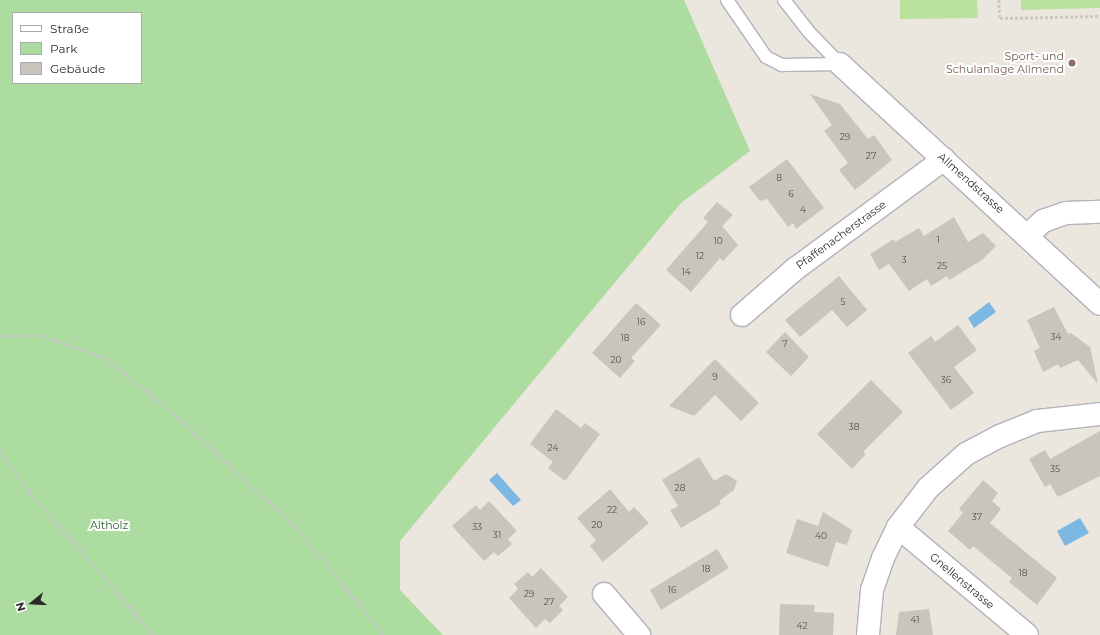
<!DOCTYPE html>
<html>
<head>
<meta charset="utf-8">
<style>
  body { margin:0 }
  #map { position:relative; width:1100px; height:635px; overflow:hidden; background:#ebe7de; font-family:Montserrat,sans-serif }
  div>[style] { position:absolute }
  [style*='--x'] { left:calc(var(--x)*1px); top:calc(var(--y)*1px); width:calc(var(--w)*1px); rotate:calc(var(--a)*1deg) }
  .green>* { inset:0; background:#acdca0 }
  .pitch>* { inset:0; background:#bbe29d }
  .water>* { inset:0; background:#7cb8e2 }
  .building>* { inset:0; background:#c7c5bc }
  .path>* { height:2.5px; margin-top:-1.25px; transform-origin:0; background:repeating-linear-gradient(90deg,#c8c8c8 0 3px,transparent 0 5px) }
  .roads { filter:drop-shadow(1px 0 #b2b2bd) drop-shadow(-1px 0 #b2b2bd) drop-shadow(0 1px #b2b2bd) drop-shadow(0 -1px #b2b2bd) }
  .lane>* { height:12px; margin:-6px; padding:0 6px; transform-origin:6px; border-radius:6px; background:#fff }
  .street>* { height:22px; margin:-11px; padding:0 11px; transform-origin:11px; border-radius:11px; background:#fff }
  .dots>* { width:11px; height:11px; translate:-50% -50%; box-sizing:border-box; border:2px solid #fff; border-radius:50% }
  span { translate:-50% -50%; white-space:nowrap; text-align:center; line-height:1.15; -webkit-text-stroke:4px #fff; paint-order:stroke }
  .number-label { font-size:9px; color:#52524f }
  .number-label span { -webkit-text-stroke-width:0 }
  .education-label { font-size:11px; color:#785e54 }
  .right { translate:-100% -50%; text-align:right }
  .street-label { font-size:11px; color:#2b2b2b }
  .park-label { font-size:11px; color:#256122 }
  .legend { position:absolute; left:12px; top:12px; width:130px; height:72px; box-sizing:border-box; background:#fff; border:1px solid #aaa; margin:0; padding:5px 7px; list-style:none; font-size:12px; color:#2b2b2b }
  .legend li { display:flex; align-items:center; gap:8px; height:20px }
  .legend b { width:20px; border:1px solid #aaa }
  .north { position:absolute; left:12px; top:583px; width:40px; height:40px; -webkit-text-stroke:3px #fff; paint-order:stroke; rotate:252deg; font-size:11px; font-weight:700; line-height:16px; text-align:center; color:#2b2b2b }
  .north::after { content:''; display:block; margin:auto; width:14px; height:18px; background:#2b2b2b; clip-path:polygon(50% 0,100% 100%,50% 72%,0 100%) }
</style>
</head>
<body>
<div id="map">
  <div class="green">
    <i style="clip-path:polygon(evenodd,0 0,684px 0,750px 151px,681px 203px,400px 541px,400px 590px,443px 635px,0 635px,0 0,13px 13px,141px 13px,141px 83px,13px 83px,13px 13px)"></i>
  </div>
  <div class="pitch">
    <i style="clip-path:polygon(900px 0,977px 0,978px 18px,900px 19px)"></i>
    <i style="clip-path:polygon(1021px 0,1100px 0,1100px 8px,1021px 10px)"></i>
  </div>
  <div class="water">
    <i style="clip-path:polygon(989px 302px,996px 312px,974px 328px,968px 318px)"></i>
    <i style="clip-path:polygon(497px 473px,521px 500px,513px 506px,489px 480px)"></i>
    <i style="clip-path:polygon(1080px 518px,1089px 533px,1065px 546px,1057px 531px)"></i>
  </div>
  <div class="building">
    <i style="clip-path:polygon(810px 94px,840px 104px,868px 139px,874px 135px,892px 160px,855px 190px,839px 170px,848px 163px,824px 131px,832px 125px)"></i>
    <i style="clip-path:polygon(787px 159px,824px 208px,796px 229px,793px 223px,788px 227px,767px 199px,760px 201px,749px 187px)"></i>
    <i style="clip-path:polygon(717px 202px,733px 215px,722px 226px,738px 245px,723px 261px,720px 258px,691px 292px,666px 270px,708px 222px,703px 218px)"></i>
    <i style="clip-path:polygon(954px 217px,968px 242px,983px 233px,996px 246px,982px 260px,949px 280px,947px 276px,931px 286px,927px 279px,909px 291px,889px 264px,879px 270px,870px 254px,894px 239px,895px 242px,919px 228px,924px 236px)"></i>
    <i style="clip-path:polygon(839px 276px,867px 310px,847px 327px,832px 310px,800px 337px,785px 320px)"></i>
    <i style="clip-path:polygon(636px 303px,661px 325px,631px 358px,635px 361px,620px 378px,592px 353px)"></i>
    <i style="clip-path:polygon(1054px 307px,1068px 334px,1071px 333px,1090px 347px,1098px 384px,1078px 360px,1060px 368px,1058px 364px,1043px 372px,1034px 351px,1040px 348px,1027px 320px)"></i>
    <i style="clip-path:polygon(958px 325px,977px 350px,954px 367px,974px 393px,951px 410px,908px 353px,931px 336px,935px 342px)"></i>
    <i style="clip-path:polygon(785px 332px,809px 357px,791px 376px,766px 352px)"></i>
    <i style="clip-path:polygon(715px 359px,759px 403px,741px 421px,715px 395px,694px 416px,669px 406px)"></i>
    <i style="clip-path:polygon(871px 380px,903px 412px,863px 452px,866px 454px,852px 469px,817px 434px)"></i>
    <i style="clip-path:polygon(556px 409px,581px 428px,585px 423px,600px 434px,565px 481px,548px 468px,553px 462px,530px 444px)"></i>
    <i style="clip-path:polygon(1100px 431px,1100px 476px,1058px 497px,1050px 484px,1045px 487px,1029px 459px,1045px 450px,1050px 459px)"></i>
    <i style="clip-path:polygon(699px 457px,714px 481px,726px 474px,737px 481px,734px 490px,719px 501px,721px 504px,681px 528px,670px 510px,678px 506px,662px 480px)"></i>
    <i style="clip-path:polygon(983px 480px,998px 493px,992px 501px,1001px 509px,990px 523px,1057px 578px,1037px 605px,1009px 582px,1012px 578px,973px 546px,970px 550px,948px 531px,963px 513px,959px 509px)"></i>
    <i style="clip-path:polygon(610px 489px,629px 512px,634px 507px,649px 523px,603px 562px,590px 546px,596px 540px,577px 518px)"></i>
    <i style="clip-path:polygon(489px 501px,517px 531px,508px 539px,512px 544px,498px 556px,494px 552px,484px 561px,452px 526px,476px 505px,480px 510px)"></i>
    <i style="clip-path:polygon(823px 512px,852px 530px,847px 545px,836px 542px,828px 567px,786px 553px,797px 519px,818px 526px)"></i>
    <i style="clip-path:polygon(717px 549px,729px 568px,661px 610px,650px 590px)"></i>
    <i style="clip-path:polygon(541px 568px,568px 597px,559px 606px,563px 610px,550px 623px,545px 619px,536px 628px,509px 598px,518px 589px,514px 584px,528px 572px,532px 577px)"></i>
    <i style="clip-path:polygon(780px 604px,815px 605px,814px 612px,834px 613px,833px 635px,779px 635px)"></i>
    <i style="clip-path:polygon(929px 609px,933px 635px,896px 635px,899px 612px)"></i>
  </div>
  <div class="path">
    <i style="--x:999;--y:0;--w:18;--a:87"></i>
    <i style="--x:1000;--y:18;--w:100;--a:-1.1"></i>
    <i style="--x:0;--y:336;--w:40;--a:-1.4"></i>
    <i style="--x:40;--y:335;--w:70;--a:19.2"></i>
    <i style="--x:106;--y:358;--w:92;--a:39.7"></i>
    <i style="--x:177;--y:417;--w:162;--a:42.7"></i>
    <i style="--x:296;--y:527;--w:139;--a:50.8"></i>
    <i style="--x:0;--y:451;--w:51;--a:53.8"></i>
    <i style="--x:30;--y:492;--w:189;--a:49.1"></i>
  </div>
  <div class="roads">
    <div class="lane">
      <i style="--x:727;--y:0;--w:69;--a:55.6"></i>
      <i style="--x:766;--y:57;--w:18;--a:27"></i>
      <i style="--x:782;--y:65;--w:58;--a:-1"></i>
      <i style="--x:784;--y:0;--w:41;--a:52"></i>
      <i style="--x:809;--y:32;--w:45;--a:45.9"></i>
    </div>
    <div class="street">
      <i style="--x:840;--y:64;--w:354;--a:42.7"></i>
      <i style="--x:1028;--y:235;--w:21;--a:-43"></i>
      <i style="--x:1043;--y:221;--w:24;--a:-19"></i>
      <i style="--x:1066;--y:213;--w:34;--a:-2"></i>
      <i style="--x:742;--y:315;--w:70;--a:-41"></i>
      <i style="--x:795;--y:269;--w:185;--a:-36.4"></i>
      <i style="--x:898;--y:527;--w:168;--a:39.9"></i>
      <i style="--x:604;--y:594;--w:54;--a:49.5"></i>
      <i style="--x:868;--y:635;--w:45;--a:-84.9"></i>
      <i style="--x:872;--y:590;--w:34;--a:-71"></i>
      <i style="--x:883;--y:558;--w:34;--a:-64"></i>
      <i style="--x:898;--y:527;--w:49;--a:-52.4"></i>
      <i style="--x:928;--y:488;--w:51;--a:-41.8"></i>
      <i style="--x:966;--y:454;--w:38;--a:-28"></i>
      <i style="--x:1000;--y:436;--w:40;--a:-22"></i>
      <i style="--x:1037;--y:421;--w:63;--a:-6.3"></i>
    </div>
  </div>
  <div class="dots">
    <i style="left:1072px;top:63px;background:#8d6e63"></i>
  </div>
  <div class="number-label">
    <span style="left:845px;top:137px">29</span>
    <span style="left:871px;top:156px">27</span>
    <span style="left:779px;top:178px">8</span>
    <span style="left:791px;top:194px">6</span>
    <span style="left:803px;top:210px">4</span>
    <span style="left:938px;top:240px">1</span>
    <span style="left:718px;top:241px">10</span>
    <span style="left:700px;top:256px">12</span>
    <span style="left:904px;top:260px">3</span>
    <span style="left:942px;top:266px">25</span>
    <span style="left:686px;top:272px">14</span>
    <span style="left:843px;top:302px">5</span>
    <span style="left:641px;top:322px">16</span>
    <span style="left:1056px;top:337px">34</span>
    <span style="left:625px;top:338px">18</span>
    <span style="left:785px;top:344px">7</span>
    <span style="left:616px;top:360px">20</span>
    <span style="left:715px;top:377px">9</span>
    <span style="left:946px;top:380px">36</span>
    <span style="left:854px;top:427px">38</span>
    <span style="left:553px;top:448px">24</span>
    <span style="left:1055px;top:469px">35</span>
    <span style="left:680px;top:488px">28</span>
    <span style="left:612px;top:510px">22</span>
    <span style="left:977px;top:517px">37</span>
    <span style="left:597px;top:525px">20</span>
    <span style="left:477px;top:527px">33</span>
    <span style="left:497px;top:535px">31</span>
    <span style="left:821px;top:536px">40</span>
    <span style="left:706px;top:569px">18</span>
    <span style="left:1023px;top:573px">18</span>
    <span style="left:672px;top:590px">16</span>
    <span style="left:529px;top:594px">29</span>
    <span style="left:549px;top:602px">27</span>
    <span style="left:915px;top:620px">41</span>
    <span style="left:802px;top:626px">42</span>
  </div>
  <div class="education-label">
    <span class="right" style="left:1064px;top:63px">Sport- und<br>Schulanlage Allmend</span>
  </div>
  <div class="street-label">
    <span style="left:971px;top:183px;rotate:42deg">Allmendstrasse</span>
    <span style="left:841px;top:235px;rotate:-36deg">Pfaffenacherstrasse</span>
    <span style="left:962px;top:581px;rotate:40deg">Gnellenstrasse</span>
  </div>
  <div class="park-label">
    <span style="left:109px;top:525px">Altholz</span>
  </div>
  <ul class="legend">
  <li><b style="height:5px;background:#fff"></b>Straße</li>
  <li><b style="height:11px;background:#acdca0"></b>Park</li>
  <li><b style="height:11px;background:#c7c5bc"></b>Gebäude</li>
  </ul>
  <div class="north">N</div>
</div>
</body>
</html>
